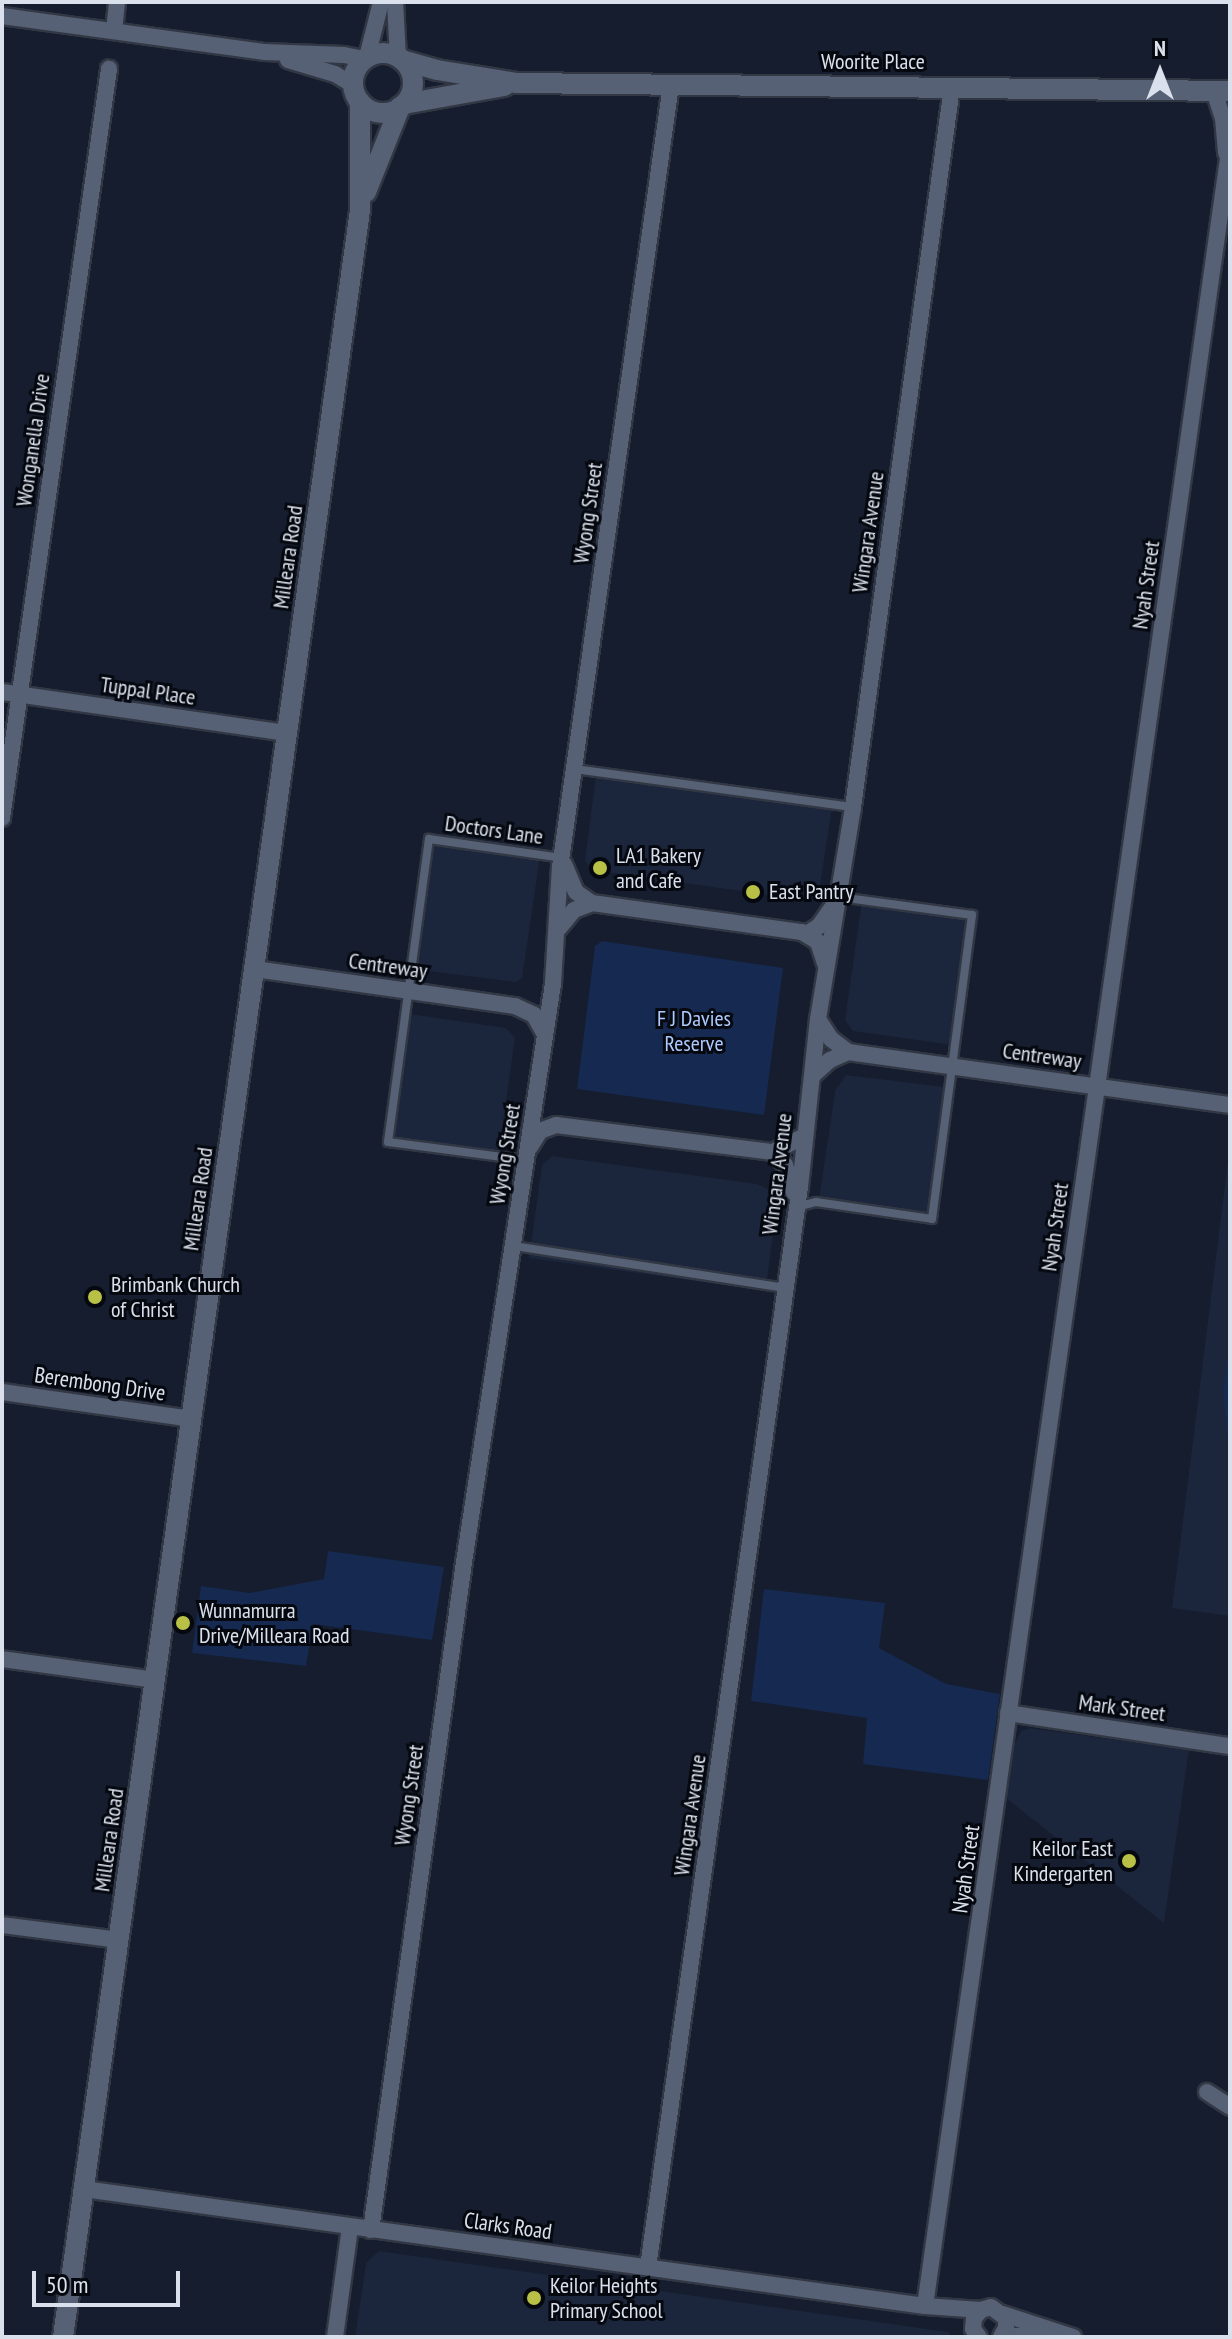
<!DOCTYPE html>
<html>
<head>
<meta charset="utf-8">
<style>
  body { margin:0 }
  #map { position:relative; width:1232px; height:2339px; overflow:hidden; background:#151d2e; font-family:"PT Sans Narrow",sans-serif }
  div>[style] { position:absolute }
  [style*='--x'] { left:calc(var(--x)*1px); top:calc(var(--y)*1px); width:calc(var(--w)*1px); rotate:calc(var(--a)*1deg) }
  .built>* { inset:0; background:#1b263c }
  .green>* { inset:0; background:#162950 }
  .roads { filter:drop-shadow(2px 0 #323744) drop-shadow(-2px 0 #323744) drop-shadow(0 2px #323744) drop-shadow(0 -2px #323744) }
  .service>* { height:8px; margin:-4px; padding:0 4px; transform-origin:4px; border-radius:4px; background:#566175 }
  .minor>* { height:16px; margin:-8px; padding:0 8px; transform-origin:8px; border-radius:8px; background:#566175 }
  .secondary>* { height:20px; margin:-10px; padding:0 10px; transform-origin:10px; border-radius:10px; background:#566175 }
  .secondary>.ring { margin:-10px; padding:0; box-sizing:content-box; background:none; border:20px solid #566175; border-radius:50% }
  .dots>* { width:22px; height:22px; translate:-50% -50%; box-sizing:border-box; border:4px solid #05080f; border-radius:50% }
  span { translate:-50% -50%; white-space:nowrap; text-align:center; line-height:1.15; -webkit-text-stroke:6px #05080f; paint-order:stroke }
  .street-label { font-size:22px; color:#dae0ec }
  .poi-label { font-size:22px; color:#dae0ec }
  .left { translate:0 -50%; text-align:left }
  .right { translate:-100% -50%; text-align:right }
  .park-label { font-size:22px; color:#aecafe }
  .frame { position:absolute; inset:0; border:4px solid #dae0ec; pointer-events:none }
  .north { position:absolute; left:1120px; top:32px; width:80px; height:80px; -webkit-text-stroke:6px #05080f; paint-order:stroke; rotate:0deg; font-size:22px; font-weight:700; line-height:32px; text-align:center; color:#dae0ec }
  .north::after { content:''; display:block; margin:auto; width:28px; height:36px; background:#dae0ec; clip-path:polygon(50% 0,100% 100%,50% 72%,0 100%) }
  .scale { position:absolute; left:32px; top:2271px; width:148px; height:36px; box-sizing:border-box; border:4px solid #dae0ec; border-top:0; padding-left:10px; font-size:24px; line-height:28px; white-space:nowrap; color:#dae0ec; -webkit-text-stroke:6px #05080f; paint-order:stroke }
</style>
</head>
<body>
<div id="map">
  <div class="built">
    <i style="clip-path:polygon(597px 767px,833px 801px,818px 898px,798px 899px,592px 870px,585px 861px)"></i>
    <i style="clip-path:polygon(425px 834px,541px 850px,522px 978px,516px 982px,405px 968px)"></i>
    <i style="clip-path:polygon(863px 894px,980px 910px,960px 1046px,853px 1031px,845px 1020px)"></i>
    <i style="clip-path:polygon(410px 1014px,506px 1028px,515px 1038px,499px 1152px,393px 1137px)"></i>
    <i style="clip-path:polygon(846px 1075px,953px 1088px,935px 1223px,818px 1207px,835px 1091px)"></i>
    <i style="clip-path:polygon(1230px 1145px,1230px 1616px,1172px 1608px)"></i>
    <i style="clip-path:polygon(552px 1156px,757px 1184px,778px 1194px,767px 1280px,761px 1290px,529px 1258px,542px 1165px)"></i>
    <i style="clip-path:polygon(1030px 1728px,1189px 1750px,1164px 1923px,1006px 1798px,1013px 1747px,1021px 1731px)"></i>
    <i style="clip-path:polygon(379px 2251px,948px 2332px,952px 2337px,355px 2337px,366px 2263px)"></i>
  </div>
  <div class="green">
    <i style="clip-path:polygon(602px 941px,783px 968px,764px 1115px,577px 1089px,595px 946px)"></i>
    <i style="clip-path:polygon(1230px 1344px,1230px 1462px,1223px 1389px)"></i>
    <i style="clip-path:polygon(328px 1551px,444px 1567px,432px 1640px,313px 1624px,306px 1666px,192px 1653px,201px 1586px,250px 1593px,324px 1579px)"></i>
    <i style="clip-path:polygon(764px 1589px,885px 1603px,879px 1648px,946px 1684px,1000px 1694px,988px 1780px,863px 1764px,867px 1718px,751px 1701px)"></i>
  </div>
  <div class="roads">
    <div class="service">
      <i style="--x:575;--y:769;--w:281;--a:7.8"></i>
      <i style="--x:525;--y:1160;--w:138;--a:-172.5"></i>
      <i style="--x:388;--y:1142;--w:306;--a:-82.3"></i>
      <i style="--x:429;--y:839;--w:134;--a:8.1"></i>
      <i style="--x:796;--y:1207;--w:21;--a:-14"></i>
      <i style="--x:816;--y:1202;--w:117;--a:8.3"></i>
      <i style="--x:932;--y:1219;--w:307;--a:-82.5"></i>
      <i style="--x:972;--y:915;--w:134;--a:-172.3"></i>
      <i style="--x:514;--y:1246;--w:274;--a:8.8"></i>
    </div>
    <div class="minor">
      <i style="--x:395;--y:2;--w:55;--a:86.9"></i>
      <i style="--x:2;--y:16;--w:264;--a:7.8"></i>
      <i style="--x:264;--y:52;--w:80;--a:2.1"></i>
      <i style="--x:344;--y:55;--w:21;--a:11"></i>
      <i style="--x:114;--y:31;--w:29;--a:-84"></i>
      <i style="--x:367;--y:57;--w:57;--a:-75.7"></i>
      <i style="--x:288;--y:60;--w:49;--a:16.6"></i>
      <i style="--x:335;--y:74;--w:21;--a:31"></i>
      <i style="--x:1214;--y:91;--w:28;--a:72"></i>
      <i style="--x:1223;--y:118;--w:35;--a:85"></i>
      <i style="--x:2;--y:692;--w:289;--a:8.2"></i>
      <i style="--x:2;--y:818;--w:757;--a:-81.87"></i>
      <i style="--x:564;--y:864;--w:30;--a:67"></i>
      <i style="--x:576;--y:892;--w:19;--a:35"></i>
      <i style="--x:592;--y:903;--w:212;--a:7.9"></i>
      <i style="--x:802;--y:932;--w:19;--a:32"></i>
      <i style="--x:818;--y:942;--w:23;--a:72"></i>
      <i style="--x:559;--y:928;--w:23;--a:-50"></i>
      <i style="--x:574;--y:910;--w:19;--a:-21"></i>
      <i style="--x:808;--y:933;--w:13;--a:-32"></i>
      <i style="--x:819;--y:926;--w:29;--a:-55"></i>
      <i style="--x:255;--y:969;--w:263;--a:8.1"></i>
      <i style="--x:515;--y:1006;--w:21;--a:25"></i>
      <i style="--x:534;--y:1015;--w:23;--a:61"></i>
      <i style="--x:818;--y:1019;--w:24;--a:57"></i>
      <i style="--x:831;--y:1039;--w:21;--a:37"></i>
      <i style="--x:848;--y:1052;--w:386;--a:7.9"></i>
      <i style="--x:812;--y:1076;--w:24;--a:-42"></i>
      <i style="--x:830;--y:1060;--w:20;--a:-24"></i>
      <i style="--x:530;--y:1147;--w:19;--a:-58"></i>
      <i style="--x:540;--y:1131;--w:17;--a:-21"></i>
      <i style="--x:556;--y:1125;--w:219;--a:7.1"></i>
      <i style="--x:773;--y:1152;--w:34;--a:-27"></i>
      <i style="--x:773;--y:1152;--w:18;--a:47"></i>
      <i style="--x:785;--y:1165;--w:29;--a:72"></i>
      <i style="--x:2;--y:1392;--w:192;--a:8.1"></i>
      <i style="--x:2;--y:1659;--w:154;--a:7.8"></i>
      <i style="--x:1008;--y:1713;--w:224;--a:8.5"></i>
      <i style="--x:2;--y:1925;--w:118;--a:7.3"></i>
      <i style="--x:1207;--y:2092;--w:27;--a:33"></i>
      <i style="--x:84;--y:2189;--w:849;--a:7.92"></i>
      <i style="--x:925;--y:2306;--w:56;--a:4.1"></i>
      <i style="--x:371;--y:2230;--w:674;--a:-82.07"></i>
      <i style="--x:464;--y:1562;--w:585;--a:-81.25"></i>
      <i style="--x:553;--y:984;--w:117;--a:-86.6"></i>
      <i style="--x:560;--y:867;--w:790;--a:-81.92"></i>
      <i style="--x:648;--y:2267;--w:1091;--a:-81.99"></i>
      <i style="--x:800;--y:1187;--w:169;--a:-83.9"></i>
      <i style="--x:818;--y:1019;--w:215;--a:-80.6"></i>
      <i style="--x:853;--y:807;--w:727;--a:-82.17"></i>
      <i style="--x:925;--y:2306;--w:2184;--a:-81.97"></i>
      <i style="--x:1003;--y:2314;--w:74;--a:18.2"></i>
      <i style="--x:1002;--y:2336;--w:49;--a:0"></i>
      <i style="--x:335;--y:2337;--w:111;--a:-82.2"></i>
      <i style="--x:979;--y:2337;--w:10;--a:-127"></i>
      <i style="--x:973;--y:2329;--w:11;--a:-85"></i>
      <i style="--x:974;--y:2318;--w:11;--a:-49"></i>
      <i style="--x:981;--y:2310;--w:10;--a:-17"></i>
      <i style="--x:991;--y:2307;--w:19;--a:36"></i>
      <i style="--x:1006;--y:2318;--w:10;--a:90"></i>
      <i style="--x:1006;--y:2328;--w:10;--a:119"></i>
    </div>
    <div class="secondary">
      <i class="ring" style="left:353px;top:53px;width:40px;height:40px"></i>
      <i style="--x:402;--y:60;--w:36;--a:16"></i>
      <i style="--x:437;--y:70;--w:80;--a:9.3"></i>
      <i style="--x:516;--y:83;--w:714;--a:0.64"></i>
      <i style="--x:404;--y:104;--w:102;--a:-10.2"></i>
      <i style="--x:366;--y:192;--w:92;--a:-68.2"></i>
      <i style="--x:63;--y:2337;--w:2149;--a:-82.05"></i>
      <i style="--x:360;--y:209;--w:107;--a:-90"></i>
    </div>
  </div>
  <div class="dots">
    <i style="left:600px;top:868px;background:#b8c146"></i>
    <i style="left:753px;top:892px;background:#b8c146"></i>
    <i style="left:95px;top:1297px;background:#b8c146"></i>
    <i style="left:183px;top:1623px;background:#b8c146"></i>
    <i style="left:1129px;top:1861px;background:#b8c146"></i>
    <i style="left:534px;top:2298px;background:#b8c146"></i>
  </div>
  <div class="street-label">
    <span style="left:873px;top:62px">Woorite Place</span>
    <span style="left:33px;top:440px;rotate:-82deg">Wonganella Drive</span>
    <span style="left:588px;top:513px;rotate:-82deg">Wyong Street</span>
    <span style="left:868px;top:532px;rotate:-82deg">Wingara Avenue</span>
    <span style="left:288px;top:557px;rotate:-82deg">Milleara Road</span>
    <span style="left:1146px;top:585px;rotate:-82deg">Nyah Street</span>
    <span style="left:148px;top:691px;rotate:8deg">Tuppal Place</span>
    <span style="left:494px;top:830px;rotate:8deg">Doctors Lane</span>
    <span style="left:388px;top:966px;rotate:8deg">Centreway</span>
    <span style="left:1042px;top:1056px;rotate:8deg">Centreway</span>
    <span style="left:505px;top:1154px;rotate:-81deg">Wyong Street</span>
    <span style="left:777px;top:1174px;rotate:-83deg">Wingara Avenue</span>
    <span style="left:198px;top:1199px;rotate:-82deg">Milleara Road</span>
    <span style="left:1055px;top:1227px;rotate:-82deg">Nyah Street</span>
    <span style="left:100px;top:1384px;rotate:8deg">Berembong Drive</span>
    <span style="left:1122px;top:1708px;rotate:8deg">Mark Street</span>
    <span style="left:409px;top:1795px;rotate:-82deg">Wyong Street</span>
    <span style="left:690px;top:1815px;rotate:-82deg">Wingara Avenue</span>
    <span style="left:109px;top:1840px;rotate:-82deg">Milleara Road</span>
    <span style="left:966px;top:1869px;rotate:-82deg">Nyah Street</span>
    <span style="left:508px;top:2226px;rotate:8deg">Clarks Road</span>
  </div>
  <div class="poi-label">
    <span class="left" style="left:616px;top:868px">LA1 Bakery<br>and Cafe</span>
    <span class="left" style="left:769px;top:892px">East Pantry</span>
    <span class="left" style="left:111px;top:1297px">Brimbank Church<br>of Christ</span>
    <span class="left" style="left:199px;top:1623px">Wunnamurra<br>Drive/Milleara Road</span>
    <span class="right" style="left:1113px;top:1861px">Keilor East<br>Kindergarten</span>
    <span class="left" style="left:550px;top:2298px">Keilor Heights<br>Primary School</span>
  </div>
  <div class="park-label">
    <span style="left:694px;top:1031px">F J Davies<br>Reserve</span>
  </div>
  <div class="frame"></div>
  <div class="north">N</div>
  <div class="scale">50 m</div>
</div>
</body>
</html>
